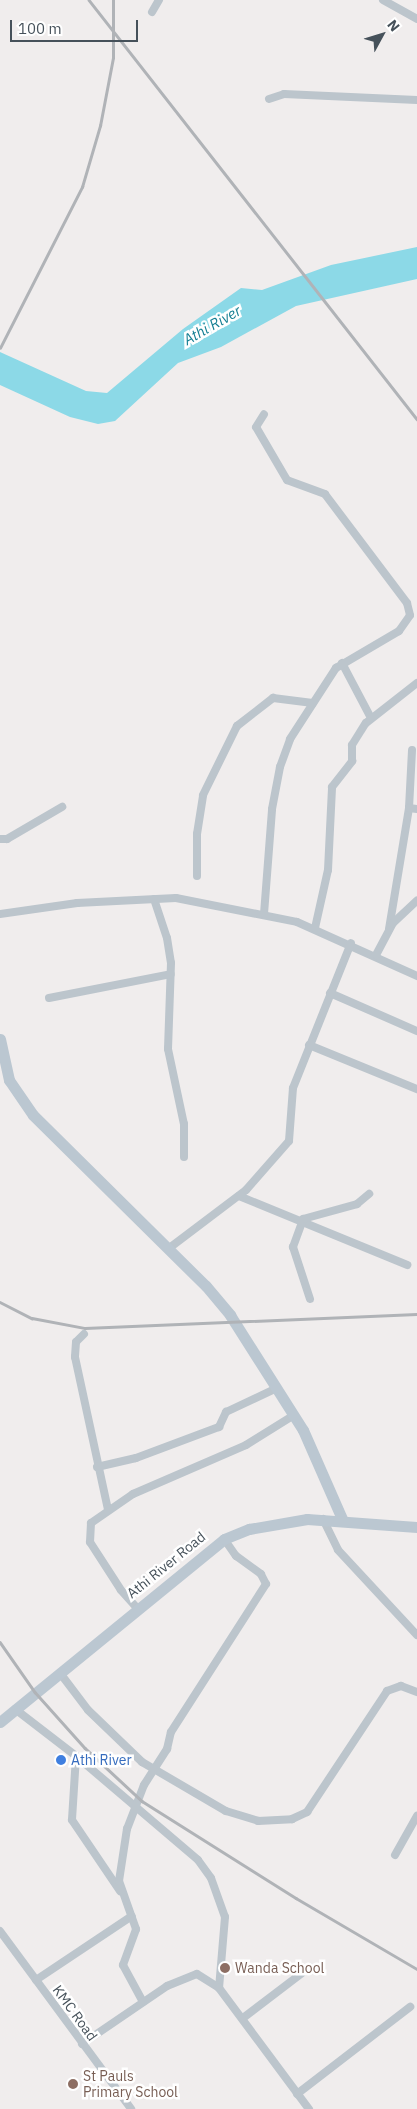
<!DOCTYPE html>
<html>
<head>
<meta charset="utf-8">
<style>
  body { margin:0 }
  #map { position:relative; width:417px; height:2109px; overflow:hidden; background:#f0eded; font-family:"IBM Plex Sans",sans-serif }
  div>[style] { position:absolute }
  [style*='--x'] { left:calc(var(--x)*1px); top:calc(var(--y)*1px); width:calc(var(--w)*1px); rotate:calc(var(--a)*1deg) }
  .water>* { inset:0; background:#8cd9e7 }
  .street>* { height:8px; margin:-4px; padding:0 4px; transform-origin:4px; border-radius:4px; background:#bcc5cc }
  .secondary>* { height:11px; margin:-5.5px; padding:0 5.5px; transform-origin:5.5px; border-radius:5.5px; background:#bbc7d1 }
  .rail>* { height:2.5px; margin:-1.25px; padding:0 1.25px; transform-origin:1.25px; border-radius:1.25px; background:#b0b3b7 }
  .dots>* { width:14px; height:14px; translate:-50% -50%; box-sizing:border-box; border:2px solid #fff; border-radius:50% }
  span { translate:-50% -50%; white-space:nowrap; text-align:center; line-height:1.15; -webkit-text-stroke:5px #fff; paint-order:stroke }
  .street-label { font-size:14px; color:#46515a }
  .shop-label { font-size:14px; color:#366cbe }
  .left { translate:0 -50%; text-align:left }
  .education-label { font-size:14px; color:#785e54 }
  .water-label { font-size:15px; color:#137e92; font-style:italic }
  .north { position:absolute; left:357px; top:10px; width:50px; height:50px; -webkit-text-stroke:4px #fff; paint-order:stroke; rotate:51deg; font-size:14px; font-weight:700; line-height:20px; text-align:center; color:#46515a }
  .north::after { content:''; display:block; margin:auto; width:18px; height:22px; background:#46515a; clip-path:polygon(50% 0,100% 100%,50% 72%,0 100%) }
  .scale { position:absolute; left:10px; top:20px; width:128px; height:22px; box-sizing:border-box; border:2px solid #46515a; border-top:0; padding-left:6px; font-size:15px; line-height:18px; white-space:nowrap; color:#46515a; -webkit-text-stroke:4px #fff; paint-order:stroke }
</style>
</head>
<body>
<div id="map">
  <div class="water">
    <i style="clip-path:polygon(417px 247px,417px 279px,296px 306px,221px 347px,178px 363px,115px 421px,98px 424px,70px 417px,0 385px,0 352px,86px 391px,107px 393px,183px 329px,241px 288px,262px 290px,331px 265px)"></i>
  </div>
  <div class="street">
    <i style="--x:383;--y:0;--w:39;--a:29"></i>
    <i style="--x:152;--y:12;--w:14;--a:-60"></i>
    <i style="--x:269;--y:99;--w:16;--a:-18"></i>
    <i style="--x:284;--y:94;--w:133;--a:2.6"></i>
    <i style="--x:342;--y:663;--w:62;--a:62.2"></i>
    <i style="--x:409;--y:808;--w:58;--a:-87"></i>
    <i style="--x:0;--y:839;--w:7;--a:0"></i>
    <i style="--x:7;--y:839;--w:64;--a:-30.2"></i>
    <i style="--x:197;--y:876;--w:42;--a:-90"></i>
    <i style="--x:197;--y:834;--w:39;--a:-81"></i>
    <i style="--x:203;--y:795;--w:77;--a:-63.8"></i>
    <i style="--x:237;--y:726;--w:46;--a:-37.9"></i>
    <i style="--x:273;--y:698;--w:40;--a:7.1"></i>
    <i style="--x:154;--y:899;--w:41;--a:71.6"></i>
    <i style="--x:167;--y:938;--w:25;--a:81"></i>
    <i style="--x:171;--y:963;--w:86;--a:92"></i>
    <i style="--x:168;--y:1049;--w:77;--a:78"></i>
    <i style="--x:184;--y:1124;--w:33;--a:90"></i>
    <i style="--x:0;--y:914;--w:78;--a:-8.1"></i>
    <i style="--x:77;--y:903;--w:99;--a:-2.9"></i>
    <i style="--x:176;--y:898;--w:123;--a:11.2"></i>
    <i style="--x:297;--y:922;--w:132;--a:24.2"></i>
    <i style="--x:264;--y:914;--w:105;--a:-85.6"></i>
    <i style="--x:272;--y:809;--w:43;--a:-79.2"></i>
    <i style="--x:280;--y:767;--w:30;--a:-70"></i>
    <i style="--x:290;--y:739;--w:85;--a:-57.1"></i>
    <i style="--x:336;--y:668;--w:73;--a:-30.4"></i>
    <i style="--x:399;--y:631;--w:19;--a:-55"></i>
    <i style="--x:410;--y:615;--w:12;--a:-104"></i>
    <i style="--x:407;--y:603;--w:136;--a:-127"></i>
    <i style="--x:325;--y:494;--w:40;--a:-159.8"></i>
    <i style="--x:287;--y:480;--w:61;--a:-120.3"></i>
    <i style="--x:256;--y:427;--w:15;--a:-58"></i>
    <i style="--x:315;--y:928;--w:59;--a:-77.4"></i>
    <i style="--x:328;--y:870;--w:83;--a:-87.2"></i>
    <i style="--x:332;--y:787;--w:33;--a:-52"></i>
    <i style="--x:352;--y:761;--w:16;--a:-90"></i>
    <i style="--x:352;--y:745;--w:26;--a:-58"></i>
    <i style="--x:366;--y:723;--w:65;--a:-38.1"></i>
    <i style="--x:389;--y:929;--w:123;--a:-80.6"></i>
    <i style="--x:409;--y:808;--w:8;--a:7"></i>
    <i style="--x:376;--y:955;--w:36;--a:-62"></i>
    <i style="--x:393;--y:923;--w:33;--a:-43"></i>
    <i style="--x:330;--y:993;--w:95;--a:23.6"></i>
    <i style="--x:49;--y:998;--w:124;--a:-11.1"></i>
    <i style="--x:309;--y:1045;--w:117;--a:22.2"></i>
    <i style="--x:239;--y:1196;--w:182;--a:22.3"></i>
    <i style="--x:168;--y:1249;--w:98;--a:-37.1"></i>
    <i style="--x:246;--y:1190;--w:65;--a:-48.7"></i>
    <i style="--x:289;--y:1141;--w:53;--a:-85.7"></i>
    <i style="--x:293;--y:1088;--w:156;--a:-68.2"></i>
    <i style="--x:310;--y:1299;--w:55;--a:-108.1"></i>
    <i style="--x:293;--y:1247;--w:30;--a:-70"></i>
    <i style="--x:303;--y:1219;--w:56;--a:-15.5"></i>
    <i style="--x:357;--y:1204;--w:16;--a:-40"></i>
    <i style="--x:84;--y:1334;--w:11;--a:135"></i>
    <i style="--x:76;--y:1342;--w:15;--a:94"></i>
    <i style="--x:75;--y:1357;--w:156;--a:77.8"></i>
    <i style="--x:97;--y:1467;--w:40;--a:-13"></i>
    <i style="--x:136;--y:1458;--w:89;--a:-20.5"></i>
    <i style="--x:219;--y:1427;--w:17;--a:-65"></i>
    <i style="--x:226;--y:1412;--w:56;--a:-25.2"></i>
    <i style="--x:323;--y:1519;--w:34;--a:64"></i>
    <i style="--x:338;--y:1550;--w:116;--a:47.1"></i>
    <i style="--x:137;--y:1608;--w:24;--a:-132"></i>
    <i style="--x:121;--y:1590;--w:57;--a:-122.9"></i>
    <i style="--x:90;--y:1542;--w:19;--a:-87"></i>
    <i style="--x:91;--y:1523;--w:51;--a:-34.6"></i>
    <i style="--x:133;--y:1494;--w:123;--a:-23.4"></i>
    <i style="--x:246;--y:1445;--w:57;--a:-32"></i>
    <i style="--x:60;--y:1673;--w:46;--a:52.9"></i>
    <i style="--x:88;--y:1710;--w:75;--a:43.9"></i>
    <i style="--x:142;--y:1762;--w:97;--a:30.3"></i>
    <i style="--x:226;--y:1811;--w:34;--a:17"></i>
    <i style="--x:258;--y:1821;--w:34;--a:-3"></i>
    <i style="--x:292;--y:1819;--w:17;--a:-25"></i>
    <i style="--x:307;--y:1812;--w:145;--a:-56.5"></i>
    <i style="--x:387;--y:1691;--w:15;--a:-20"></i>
    <i style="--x:401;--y:1686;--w:17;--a:21"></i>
    <i style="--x:15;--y:1709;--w:77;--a:37.6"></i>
    <i style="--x:76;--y:1756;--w:160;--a:40.4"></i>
    <i style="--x:198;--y:1860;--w:22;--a:54"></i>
    <i style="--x:211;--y:1878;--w:41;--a:70.3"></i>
    <i style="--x:225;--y:1917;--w:71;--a:94.8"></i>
    <i style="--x:76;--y:1756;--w:64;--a:93.6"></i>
    <i style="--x:72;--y:1820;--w:86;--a:55.9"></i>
    <i style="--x:395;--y:1855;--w:45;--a:-60.6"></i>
    <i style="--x:0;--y:1931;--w:221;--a:53.6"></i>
    <i style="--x:36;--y:1980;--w:115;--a:-33.7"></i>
    <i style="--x:143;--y:2002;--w:42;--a:-118.4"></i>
    <i style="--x:123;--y:1965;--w:38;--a:-70"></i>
    <i style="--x:136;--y:1929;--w:51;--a:-109.5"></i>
    <i style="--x:119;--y:1881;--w:53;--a:-81.3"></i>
    <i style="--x:127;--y:1829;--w:47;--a:-68.9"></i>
    <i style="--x:144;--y:1785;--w:43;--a:-57.4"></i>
    <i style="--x:167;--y:1749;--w:17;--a:-77"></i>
    <i style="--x:171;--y:1732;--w:176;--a:-57.3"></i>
    <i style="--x:266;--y:1584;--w:11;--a:-117"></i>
    <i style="--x:261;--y:1574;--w:31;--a:-144"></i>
    <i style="--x:236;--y:1556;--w:21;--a:-125"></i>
    <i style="--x:243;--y:2018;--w:84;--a:-37.3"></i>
    <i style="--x:82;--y:2044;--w:103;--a:-34.3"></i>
    <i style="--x:167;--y:1986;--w:32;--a:-22"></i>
    <i style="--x:197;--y:1974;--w:26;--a:32"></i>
    <i style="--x:219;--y:1988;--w:151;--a:53.4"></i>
    <i style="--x:297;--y:2094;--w:143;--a:-37.6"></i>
  </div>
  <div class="secondary">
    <i style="--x:0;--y:1039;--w:42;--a:77.6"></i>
    <i style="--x:9;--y:1080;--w:42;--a:55.6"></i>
    <i style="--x:33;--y:1115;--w:243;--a:44.7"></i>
    <i style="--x:206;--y:1286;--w:38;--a:50"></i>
    <i style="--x:230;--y:1315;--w:136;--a:57.6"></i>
    <i style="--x:303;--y:1430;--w:97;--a:66.3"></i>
    <i style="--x:0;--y:1722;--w:289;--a:-39.2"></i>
    <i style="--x:224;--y:1539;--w:27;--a:-22"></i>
    <i style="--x:249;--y:1529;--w:59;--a:-9.8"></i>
    <i style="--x:307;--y:1519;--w:110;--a:4.2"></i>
  </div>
  <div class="rail">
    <i style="--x:89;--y:0;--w:532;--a:51.95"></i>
    <i style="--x:0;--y:348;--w:181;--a:-63"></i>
    <i style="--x:82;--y:187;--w:64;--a:-73.6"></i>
    <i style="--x:100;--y:126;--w:69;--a:-79.2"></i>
    <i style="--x:113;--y:58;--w:58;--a:-90"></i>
    <i style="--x:0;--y:1302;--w:36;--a:27"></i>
    <i style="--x:32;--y:1318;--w:54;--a:10.7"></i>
    <i style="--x:85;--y:1328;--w:332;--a:-2.4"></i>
    <i style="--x:0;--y:1642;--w:61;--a:55"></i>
    <i style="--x:35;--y:1692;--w:75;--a:48.2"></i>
    <i style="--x:85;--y:1748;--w:78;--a:42.9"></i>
    <i style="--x:142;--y:1801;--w:182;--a:32.2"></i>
    <i style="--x:296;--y:1898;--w:140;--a:30.4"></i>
  </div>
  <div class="dots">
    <i style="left:61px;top:1760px;background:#3f7fe0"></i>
    <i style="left:225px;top:1968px;background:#8d6e63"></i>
    <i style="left:73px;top:2084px;background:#8d6e63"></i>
  </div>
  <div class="street-label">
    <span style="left:166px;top:1565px;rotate:-39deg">Athi River Road</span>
    <span style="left:75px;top:2013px;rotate:54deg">KMC Road</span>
  </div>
  <div class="shop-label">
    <span class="left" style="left:71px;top:1760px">Athi River</span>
  </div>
  <div class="education-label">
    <span class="left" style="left:235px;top:1968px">Wanda School</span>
    <span class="left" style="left:83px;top:2084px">St Pauls<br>Primary School</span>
  </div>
  <div class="water-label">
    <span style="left:212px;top:325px;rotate:-30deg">Athi River</span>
  </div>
  <div class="north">N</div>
  <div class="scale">100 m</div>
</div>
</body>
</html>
